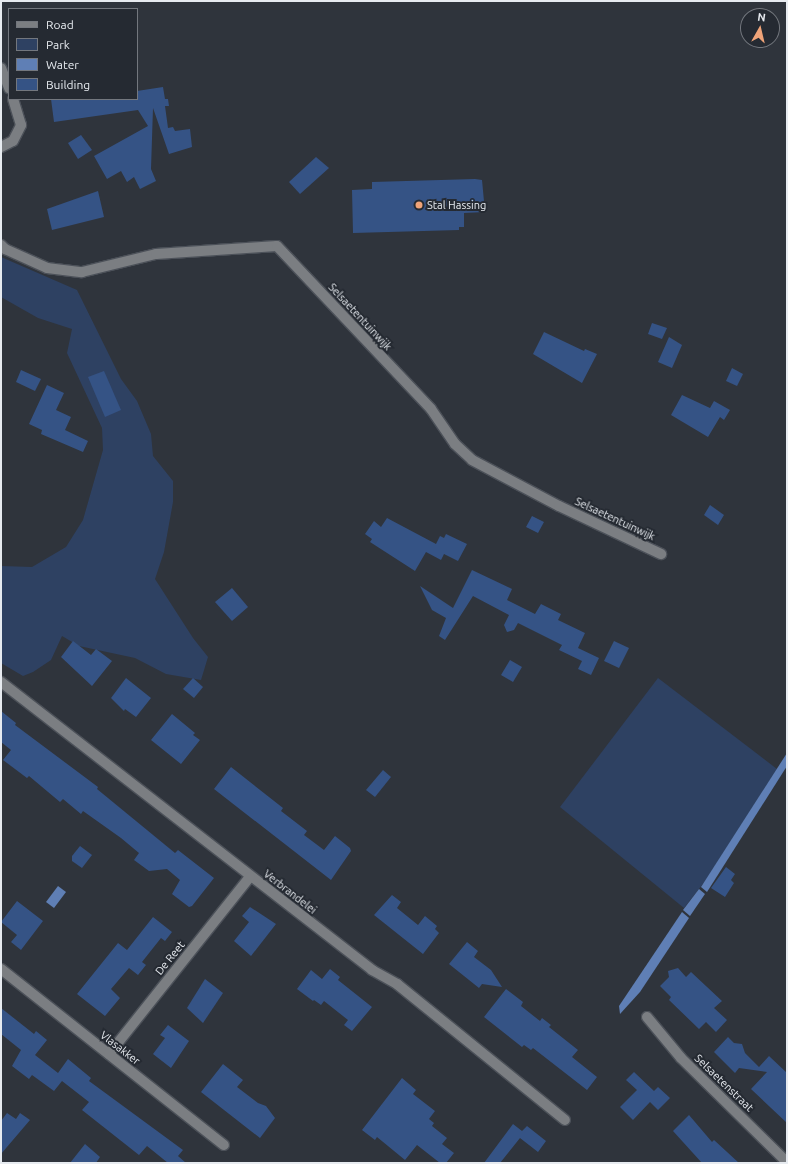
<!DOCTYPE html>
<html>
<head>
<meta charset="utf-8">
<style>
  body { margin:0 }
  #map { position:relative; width:788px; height:1164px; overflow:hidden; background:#2f343c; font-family:Ubuntu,sans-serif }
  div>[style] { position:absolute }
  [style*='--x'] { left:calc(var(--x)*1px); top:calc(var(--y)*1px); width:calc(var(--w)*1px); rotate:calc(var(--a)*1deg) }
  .green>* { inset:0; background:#2e4162 }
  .water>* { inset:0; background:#5f7fb5 }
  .building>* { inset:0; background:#355385 }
  .roads { filter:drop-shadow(1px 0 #4c5159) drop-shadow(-1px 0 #4c5159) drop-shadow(0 1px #4c5159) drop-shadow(0 -1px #4c5159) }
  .minor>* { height:10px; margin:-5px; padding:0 5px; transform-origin:5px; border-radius:5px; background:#7b7e82 }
  .dots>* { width:11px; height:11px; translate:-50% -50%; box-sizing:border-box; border:2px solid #252a32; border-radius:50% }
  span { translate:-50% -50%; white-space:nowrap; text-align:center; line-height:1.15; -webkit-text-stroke:4px #252a32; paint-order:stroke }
  .poi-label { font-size:11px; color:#e7ebf0 }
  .left { translate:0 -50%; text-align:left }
  .street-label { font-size:11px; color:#e7ebf0 }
  .frame { position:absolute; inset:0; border:2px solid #e7ebf0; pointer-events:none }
  .legend { position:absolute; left:8px; top:8px; width:130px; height:92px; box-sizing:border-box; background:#252a32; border:1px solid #73777e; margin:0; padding:5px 7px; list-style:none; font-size:12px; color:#e7ebf0 }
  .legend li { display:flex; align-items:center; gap:8px; height:20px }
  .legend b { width:20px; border:1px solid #73777e }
  .north { position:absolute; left:740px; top:8px; width:40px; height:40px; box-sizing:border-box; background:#252a32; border:1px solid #73777e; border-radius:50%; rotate:8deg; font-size:11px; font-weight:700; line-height:16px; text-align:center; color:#e7ebf0 }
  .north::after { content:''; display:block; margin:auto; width:14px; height:18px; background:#efa378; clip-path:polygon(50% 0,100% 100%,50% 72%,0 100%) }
</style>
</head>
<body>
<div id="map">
  <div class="green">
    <i style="clip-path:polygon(1px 257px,77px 290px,121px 379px,137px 401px,151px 434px,153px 456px,173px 481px,173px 502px,164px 552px,155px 579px,193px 638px,208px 657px,201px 680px,166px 674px,135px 658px,79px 646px,62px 636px,51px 660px,33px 672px,23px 676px,1px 663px,1px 566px,32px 567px,66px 547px,83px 520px,103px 450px,102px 428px,67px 353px,72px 329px,38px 318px,1px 297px)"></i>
    <i style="clip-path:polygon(658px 678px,777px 769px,706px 880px,684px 908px,560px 807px)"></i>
  </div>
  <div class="water">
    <i style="clip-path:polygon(787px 753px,787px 766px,707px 892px,701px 887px)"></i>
    <i style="clip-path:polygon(58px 886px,66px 892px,54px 908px,46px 902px)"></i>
    <i style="clip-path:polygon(699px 889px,705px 894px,690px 916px,683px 910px)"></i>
    <i style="clip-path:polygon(682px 912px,689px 918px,640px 992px,620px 1014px,619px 1006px)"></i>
  </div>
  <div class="building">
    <i style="clip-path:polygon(163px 87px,165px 99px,168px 99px,169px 106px,165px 106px,168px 128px,173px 127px,175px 131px,190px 129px,192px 147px,169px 154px,153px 108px,151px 169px,156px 181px,140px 189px,134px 177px,127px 182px,121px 171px,107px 179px,94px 156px,148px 126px,138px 110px,54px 122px,51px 99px,137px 99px,137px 91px)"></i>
    <i style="clip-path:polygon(81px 135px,92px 150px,78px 159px,68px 143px)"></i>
    <i style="clip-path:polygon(316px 157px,329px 168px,300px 194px,289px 182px)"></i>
    <i style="clip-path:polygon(475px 179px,482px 180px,485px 212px,464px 213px,464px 227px,459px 227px,459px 230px,353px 233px,352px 190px,372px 189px,372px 182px)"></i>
    <i style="clip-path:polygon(98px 191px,104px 217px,52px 230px,47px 209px)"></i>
    <i style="clip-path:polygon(652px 323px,667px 328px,662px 339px,648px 334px)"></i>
    <i style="clip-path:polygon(544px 332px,584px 351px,585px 349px,597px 354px,582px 383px,533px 354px)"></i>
    <i style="clip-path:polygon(669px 337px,682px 345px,672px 368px,658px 362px)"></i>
    <i style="clip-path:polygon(732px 368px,743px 374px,737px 386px,726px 381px)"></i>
    <i style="clip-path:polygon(21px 370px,41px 379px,35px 391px,16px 382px)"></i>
    <i style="clip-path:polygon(104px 371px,121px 410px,105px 417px,88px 377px)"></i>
    <i style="clip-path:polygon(47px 385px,64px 393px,56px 410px,71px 417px,65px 430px,88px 441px,83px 452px,41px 434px,42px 430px,29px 424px)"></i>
    <i style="clip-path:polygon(682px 395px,710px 408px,714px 401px,730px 410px,724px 420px,720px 417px,708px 437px,671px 415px)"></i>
    <i style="clip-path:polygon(710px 505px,724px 515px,718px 525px,704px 515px)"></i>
    <i style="clip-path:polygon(532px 516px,544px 522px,538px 533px,526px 527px)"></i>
    <i style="clip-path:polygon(387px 518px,436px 544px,440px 536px,444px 538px,446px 534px,467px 544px,458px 561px,444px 554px,441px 560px,426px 552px,415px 571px,370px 542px,372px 539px,365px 534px,374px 521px,381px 527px)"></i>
    <i style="clip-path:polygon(472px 570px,512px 589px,507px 600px,535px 614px,541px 604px,561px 614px,558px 620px,585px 633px,578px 648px,599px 658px,591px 675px,578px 669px,582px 661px,559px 650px,562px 645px,518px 623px,514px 630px,507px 632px,504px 625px,509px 615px,473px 596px,445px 640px,439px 636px,446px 618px,432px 610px,420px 586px,453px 608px)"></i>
    <i style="clip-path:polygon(232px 588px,248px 607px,232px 621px,215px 602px)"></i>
    <i style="clip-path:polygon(73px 641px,91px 655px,96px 649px,112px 661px,92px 686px,61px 657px)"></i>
    <i style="clip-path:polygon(614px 641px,629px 648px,619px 668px,604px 661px)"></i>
    <i style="clip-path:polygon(510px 660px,522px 667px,513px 682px,501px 675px)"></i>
    <i style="clip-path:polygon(126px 678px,151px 698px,136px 717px,125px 709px,124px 711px,111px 698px)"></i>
    <i style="clip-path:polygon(193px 678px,203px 687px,194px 698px,183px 689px)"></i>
    <i style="clip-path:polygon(1px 711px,16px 723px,15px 725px,98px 787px,97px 789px,175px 853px,178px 850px,214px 878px,192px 906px,189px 907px,172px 894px,180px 880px,167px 869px,149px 871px,134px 860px,139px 853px,121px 838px,83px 811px,81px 814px,63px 799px,60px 802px,29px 776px,27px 778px,3px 760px,11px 750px,1px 742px)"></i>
    <i style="clip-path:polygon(172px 714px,195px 733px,193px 735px,200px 740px,181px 764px,151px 740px)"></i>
    <i style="clip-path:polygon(231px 767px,283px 808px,281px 811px,307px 831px,304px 835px,324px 850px,335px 836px,350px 848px,351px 851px,331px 880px,214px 789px)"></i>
    <i style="clip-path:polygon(383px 770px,391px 777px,375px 797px,366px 790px)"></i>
    <i style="clip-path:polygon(80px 846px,92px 855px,82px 868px,72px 861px,72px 856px)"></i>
    <i style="clip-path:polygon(726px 867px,735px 874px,731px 880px,734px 883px,725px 897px,711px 888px)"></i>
    <i style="clip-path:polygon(392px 895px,401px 902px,397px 908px,418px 925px,425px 916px,437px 926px,435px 929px,439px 933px,423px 954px,374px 915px)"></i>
    <i style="clip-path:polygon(17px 901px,43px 921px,21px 950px,11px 942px,17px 935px,1px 922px)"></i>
    <i style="clip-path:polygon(250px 907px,276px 924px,251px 956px,234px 941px,249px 922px,242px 916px)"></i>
    <i style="clip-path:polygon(153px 917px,172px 932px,165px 941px,161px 938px,142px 962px,146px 965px,138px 975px,129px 968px,111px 989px,120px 998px,105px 1016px,77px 994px,118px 943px,127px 950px)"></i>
    <i style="clip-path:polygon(467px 942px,478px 951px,474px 957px,491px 970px,502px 987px,482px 984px,479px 988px,449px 964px)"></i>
    <i style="clip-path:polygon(678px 968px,686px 977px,691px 972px,722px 1001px,714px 1008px,727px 1020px,716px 1032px,706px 1022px,699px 1029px,669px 1000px,671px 997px,660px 986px,669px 977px,668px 971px)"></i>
    <i style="clip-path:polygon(330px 969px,340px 977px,338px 980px,372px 1007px,352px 1031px,344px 1025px,348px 1020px,324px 1001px,321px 1005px,314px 1000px,313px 1001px,297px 989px,311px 970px,322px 979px)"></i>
    <i style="clip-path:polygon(205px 979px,223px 993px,203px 1023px,187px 1008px)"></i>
    <i style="clip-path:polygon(506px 989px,523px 1002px,521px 1006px,540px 1021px,542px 1018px,551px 1025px,549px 1027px,578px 1050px,572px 1057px,597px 1077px,587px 1090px,533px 1048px,531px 1050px,524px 1045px,522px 1047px,484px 1017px)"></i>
    <i style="clip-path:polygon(1px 1008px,34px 1034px,36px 1031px,47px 1040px,35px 1055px,58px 1073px,68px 1059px,91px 1078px,89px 1081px,183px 1150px,178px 1156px,186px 1163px,168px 1163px,147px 1146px,139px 1155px,82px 1110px,89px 1102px,62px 1081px,54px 1091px,32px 1075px,29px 1079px,12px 1066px,21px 1050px,1px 1034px)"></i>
    <i style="clip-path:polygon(168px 1025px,189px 1041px,171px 1068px,153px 1054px,165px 1038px,160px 1035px)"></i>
    <i style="clip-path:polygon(728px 1037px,734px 1043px,742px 1044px,745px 1053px,759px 1067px,769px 1056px,787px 1073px,787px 1123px,751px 1089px,767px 1072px,739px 1068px,735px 1073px,714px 1052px)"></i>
    <i style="clip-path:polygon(223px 1064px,243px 1080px,237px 1087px,258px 1103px,266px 1106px,275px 1118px,260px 1138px,201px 1092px)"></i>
    <i style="clip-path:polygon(634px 1072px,654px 1091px,658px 1087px,670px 1098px,658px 1110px,650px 1102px,633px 1120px,620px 1107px,637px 1090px,626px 1080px)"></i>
    <i style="clip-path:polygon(402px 1078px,416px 1090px,413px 1094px,435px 1111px,429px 1119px,434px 1123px,432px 1126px,447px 1138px,442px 1144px,454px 1153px,446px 1163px,440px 1163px,417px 1145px,405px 1160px,377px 1137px,375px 1140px,362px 1130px)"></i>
    <i style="clip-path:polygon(7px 1113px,16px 1119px,20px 1113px,30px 1120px,1px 1154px,1px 1121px)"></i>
    <i style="clip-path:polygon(689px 1115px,712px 1142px,714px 1140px,739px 1163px,702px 1163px,673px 1131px)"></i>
    <i style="clip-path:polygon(513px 1124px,522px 1131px,527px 1126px,546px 1141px,538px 1152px,520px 1138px,500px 1163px,484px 1163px)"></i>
    <i style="clip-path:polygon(85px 1144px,100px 1157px,96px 1163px,70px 1163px)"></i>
  </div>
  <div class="roads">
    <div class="minor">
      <i style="--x:1;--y:68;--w:22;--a:68"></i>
      <i style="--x:1;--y:147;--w:13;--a:-27"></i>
      <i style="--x:13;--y:141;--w:18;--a:-63"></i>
      <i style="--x:21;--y:125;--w:27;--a:-107"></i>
      <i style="--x:1;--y:245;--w:6;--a:45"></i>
      <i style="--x:5;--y:249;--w:46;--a:24.3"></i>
      <i style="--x:47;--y:268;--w:35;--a:7"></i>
      <i style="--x:82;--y:272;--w:76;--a:-13.7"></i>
      <i style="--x:156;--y:254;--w:121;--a:-3.8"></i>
      <i style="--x:277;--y:246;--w:224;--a:46.6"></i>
      <i style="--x:431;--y:409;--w:42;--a:55.6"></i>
      <i style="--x:455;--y:444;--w:23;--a:43"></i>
      <i style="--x:472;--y:460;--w:98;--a:27.9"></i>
      <i style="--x:559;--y:506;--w:113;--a:25.2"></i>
      <i style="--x:1;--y:682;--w:470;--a:37.8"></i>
      <i style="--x:372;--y:970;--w:29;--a:29"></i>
      <i style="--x:397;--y:984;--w:216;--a:39"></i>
      <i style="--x:1;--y:969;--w:284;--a:38.3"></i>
      <i style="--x:647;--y:1017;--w:53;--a:50.3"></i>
      <i style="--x:681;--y:1058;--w:148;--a:44.5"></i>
      <i style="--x:109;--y:1054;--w:226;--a:-51.5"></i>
    </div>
  </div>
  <div class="dots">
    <i style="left:419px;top:205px;background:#efa378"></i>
  </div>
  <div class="poi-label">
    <span class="left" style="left:427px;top:205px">Stal Hassing</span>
  </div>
  <div class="street-label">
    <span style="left:360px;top:317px;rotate:47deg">Selsaetentuinwijk</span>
    <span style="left:615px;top:519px;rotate:25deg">Selsaetentuinwijk</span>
    <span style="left:290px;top:892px;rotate:38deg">Verbrandelei</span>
    <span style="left:170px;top:958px;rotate:-51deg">De Reet</span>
    <span style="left:120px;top:1048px;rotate:38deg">Vlasakker</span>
    <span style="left:724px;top:1083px;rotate:44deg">Selsaetenstraat</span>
  </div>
  <div class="frame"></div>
  <ul class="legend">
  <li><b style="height:5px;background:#7b7e82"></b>Road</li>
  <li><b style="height:11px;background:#2e4162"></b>Park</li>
  <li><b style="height:11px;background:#5f7fb5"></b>Water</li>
  <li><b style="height:11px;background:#355385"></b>Building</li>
  </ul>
  <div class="north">N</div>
</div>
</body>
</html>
